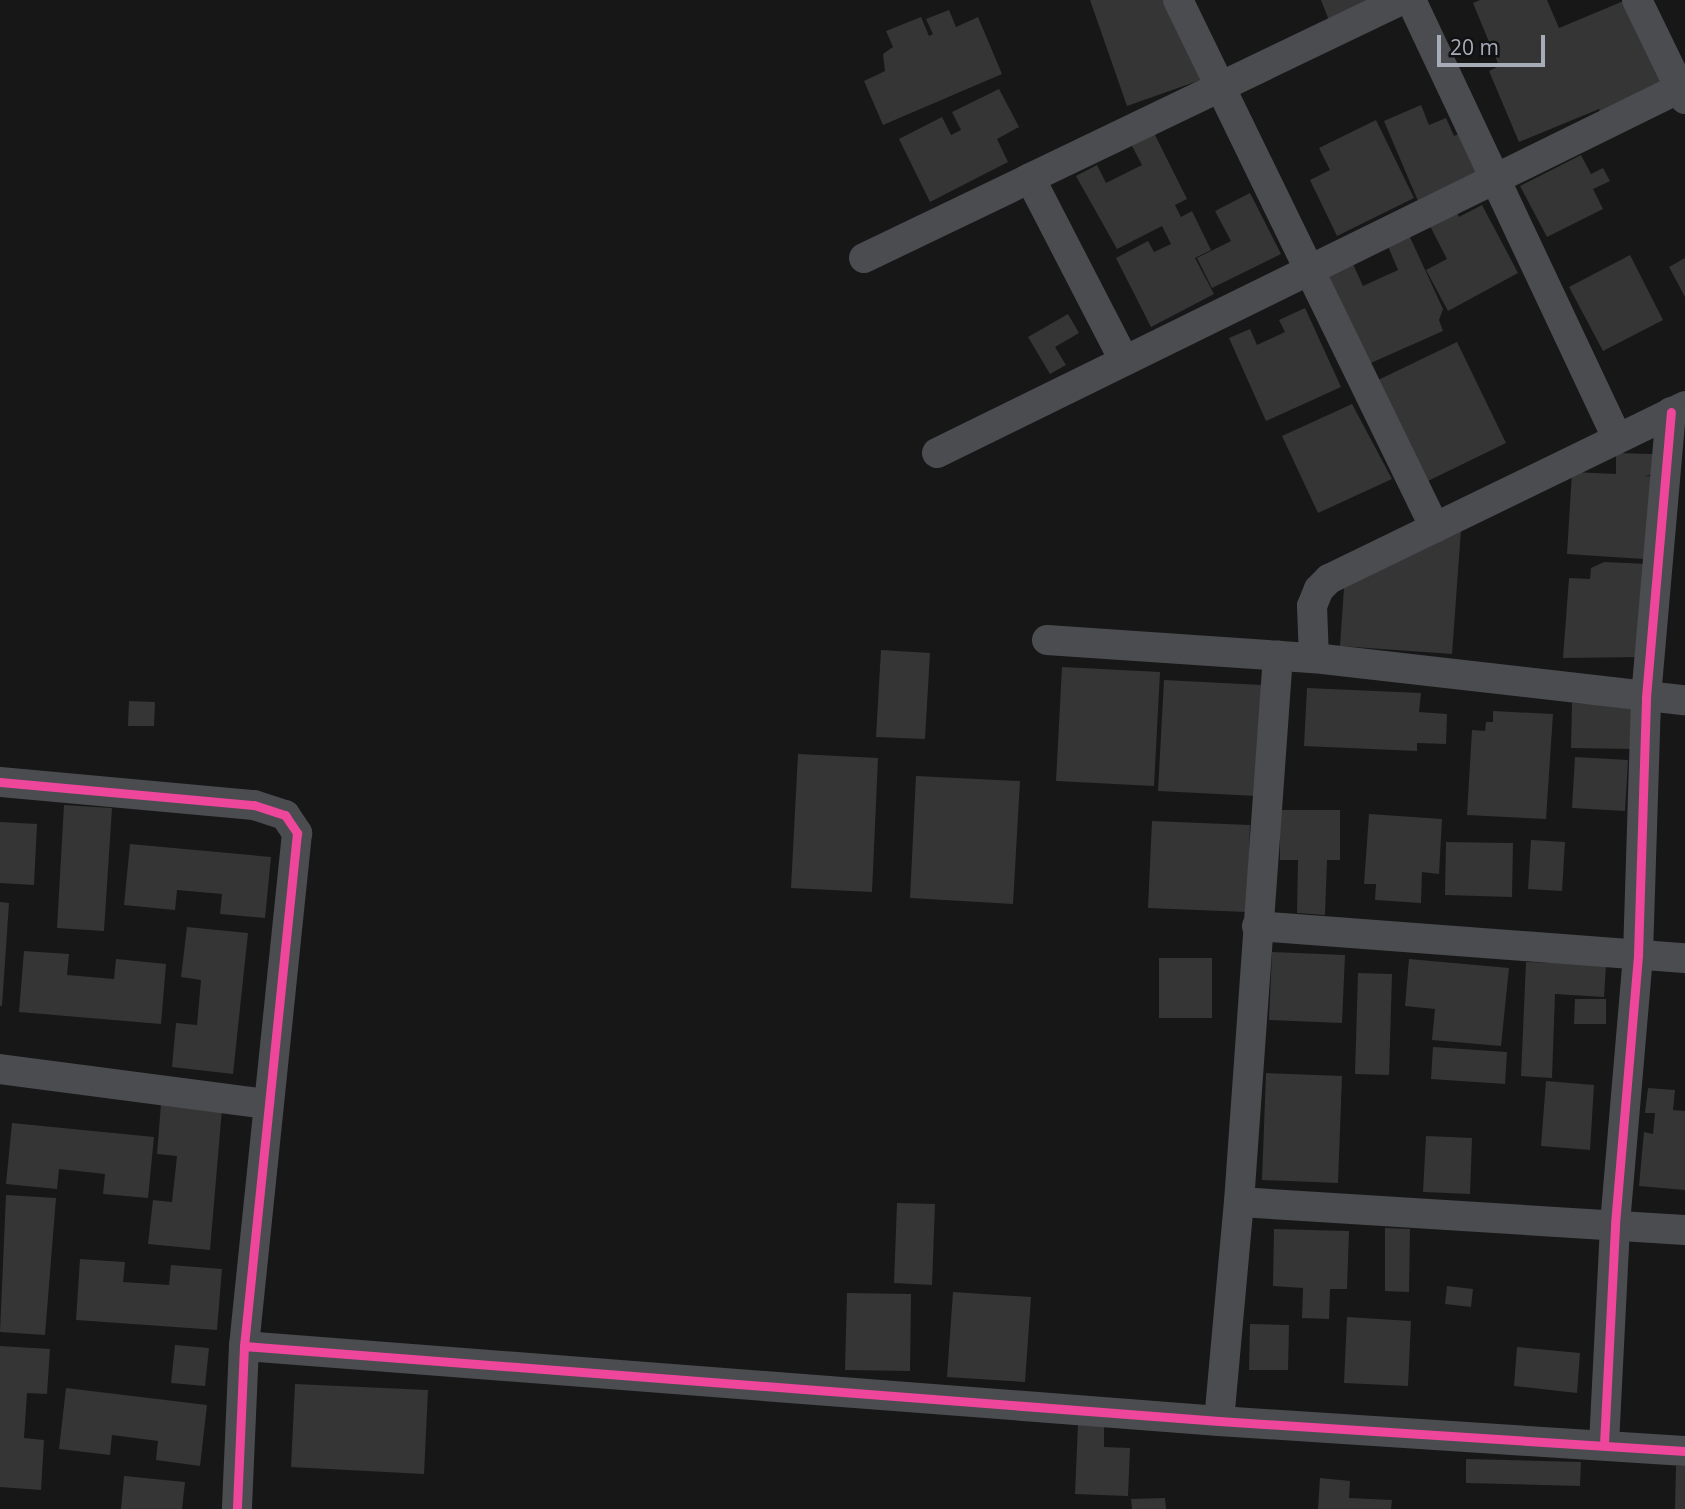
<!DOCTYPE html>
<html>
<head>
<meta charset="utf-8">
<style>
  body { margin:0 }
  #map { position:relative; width:1685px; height:1509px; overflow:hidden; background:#171717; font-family:"Open Sans",sans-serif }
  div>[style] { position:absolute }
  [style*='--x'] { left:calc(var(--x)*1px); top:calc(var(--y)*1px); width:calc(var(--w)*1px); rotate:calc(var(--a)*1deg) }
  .building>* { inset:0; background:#353536 }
  .street>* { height:30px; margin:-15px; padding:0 15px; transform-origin:15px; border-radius:15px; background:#4a4c50 }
  .cycleway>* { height:9px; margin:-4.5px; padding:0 4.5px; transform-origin:4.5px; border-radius:4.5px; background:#ed469a }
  span { translate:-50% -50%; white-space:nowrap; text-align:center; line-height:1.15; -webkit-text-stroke:5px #111113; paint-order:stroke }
  .scale { position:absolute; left:1437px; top:35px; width:108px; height:32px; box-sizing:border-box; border:4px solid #a7acb9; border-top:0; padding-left:9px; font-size:21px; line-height:24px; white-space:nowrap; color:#a7acb9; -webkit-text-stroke:5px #111113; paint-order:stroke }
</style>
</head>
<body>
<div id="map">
  <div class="building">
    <i style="clip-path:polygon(1090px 0,1181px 0,1209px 77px,1127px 106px)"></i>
    <i style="clip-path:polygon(1321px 0,1386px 0,1330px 23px)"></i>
    <i style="clip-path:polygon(1480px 0,1547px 0,1559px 28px,1626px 0,1678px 91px,1604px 122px,1599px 109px,1519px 142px,1489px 71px,1499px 66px,1473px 3px)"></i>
    <i style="clip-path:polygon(949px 10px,956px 27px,978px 17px,1002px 74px,883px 125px,864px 81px,885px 71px,883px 54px,893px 47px,886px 31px,921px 17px,929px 36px,933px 34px,926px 19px)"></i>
    <i style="clip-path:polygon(999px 89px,1019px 127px,997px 139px,1008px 162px,930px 202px,899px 139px,942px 117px,951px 135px,961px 130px,952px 112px)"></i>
    <i style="clip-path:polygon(1421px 105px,1429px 125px,1446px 118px,1454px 136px,1475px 127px,1493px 169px,1418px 201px,1384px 121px)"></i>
    <i style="clip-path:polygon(1376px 120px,1414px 198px,1337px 236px,1310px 180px,1330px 170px,1319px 148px)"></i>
    <i style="clip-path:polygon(1154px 133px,1187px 199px,1175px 205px,1181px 217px,1192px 211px,1211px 250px,1195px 258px,1214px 294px,1151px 327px,1116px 258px,1148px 241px,1154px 252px,1171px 244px,1162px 226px,1117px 249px,1076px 176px,1097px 165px,1106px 183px,1142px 165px,1131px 144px)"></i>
    <i style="clip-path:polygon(1581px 155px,1591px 174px,1603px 168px,1610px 181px,1593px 189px,1603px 209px,1547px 237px,1520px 186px)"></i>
    <i style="clip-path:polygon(1250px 193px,1281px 254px,1212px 288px,1197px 258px,1231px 241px,1215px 211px)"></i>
    <i style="clip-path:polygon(1482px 205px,1518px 273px,1448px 311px,1426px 270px,1447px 259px,1429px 224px,1456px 210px,1459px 217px)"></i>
    <i style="clip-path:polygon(1409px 235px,1443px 309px,1439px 320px,1443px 331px,1364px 366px,1323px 275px,1352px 262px,1363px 286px,1398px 270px,1387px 244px)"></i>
    <i style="clip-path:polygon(1630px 255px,1663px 320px,1603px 351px,1569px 287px)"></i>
    <i style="clip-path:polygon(1685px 258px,1685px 297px,1669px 267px)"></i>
    <i style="clip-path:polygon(1305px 308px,1341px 387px,1266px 421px,1229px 338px,1250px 329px,1257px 345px,1285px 332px,1279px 320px)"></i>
    <i style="clip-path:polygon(1068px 314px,1079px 333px,1055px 347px,1066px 365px,1050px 374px,1028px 337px)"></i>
    <i style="clip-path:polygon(1457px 342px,1506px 443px,1424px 483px,1374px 382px)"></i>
    <i style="clip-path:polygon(1352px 404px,1392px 479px,1318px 513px,1282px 436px)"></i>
    <i style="clip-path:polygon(1616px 453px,1652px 454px,1652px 475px,1643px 476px,1664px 477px,1659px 560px,1567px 554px,1572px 472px,1616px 474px)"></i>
    <i style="clip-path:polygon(1461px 530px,1452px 654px,1340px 646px,1344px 588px)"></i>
    <i style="clip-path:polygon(1604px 562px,1649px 564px,1643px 657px,1563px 658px,1569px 578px,1590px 579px,1591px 568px)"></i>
    <i style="clip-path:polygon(881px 650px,930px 653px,925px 739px,876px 737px)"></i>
    <i style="clip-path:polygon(1062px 667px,1160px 672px,1154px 786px,1056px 781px)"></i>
    <i style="clip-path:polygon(1164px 680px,1262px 685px,1257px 796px,1158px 791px)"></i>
    <i style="clip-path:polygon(1307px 688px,1421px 693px,1419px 712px,1447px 714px,1446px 744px,1417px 743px,1417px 751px,1304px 746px)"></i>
    <i style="clip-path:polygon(129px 701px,155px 702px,154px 726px,128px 726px)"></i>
    <i style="clip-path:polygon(1572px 703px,1635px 705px,1634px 749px,1571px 748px)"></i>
    <i style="clip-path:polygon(1493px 711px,1553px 714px,1546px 819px,1467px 815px,1472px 730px,1485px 731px,1486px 722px,1493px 722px)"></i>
    <i style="clip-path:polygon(798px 754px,878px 758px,872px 892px,791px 888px)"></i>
    <i style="clip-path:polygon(1575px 757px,1628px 760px,1625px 811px,1572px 808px)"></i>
    <i style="clip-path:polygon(916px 776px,1020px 781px,1013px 904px,910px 898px)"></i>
    <i style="clip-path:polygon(64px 805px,112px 808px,104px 931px,57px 928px)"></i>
    <i style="clip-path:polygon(1280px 810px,1340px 810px,1340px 860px,1327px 860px,1325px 915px,1297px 913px,1298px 860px,1280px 860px)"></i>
    <i style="clip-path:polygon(1369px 814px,1442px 819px,1439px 874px,1422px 872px,1421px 903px,1375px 900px,1376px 884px,1364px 884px)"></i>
    <i style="clip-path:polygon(1152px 821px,1250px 825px,1247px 912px,1148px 908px)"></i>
    <i style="clip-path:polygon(0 822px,37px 824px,34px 885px,0 883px)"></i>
    <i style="clip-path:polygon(1531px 840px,1565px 842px,1562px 891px,1528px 889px)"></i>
    <i style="clip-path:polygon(1446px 842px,1513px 843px,1512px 897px,1445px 895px)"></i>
    <i style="clip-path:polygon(130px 844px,271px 857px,265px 918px,220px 914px,222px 894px,177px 890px,175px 910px,124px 905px)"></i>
    <i style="clip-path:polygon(0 902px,9px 903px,2px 1006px,0 1006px)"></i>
    <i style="clip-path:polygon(187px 927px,248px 933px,233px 1074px,172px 1067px,176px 1023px,197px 1025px,201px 980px,181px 977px)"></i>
    <i style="clip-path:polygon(24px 951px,69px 954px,67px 975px,114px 979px,116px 959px,166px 964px,161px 1024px,19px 1012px)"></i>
    <i style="clip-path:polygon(1272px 952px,1345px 955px,1342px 1023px,1269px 1020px)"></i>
    <i style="clip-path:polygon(1159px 958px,1212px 958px,1212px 1018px,1159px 1018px)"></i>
    <i style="clip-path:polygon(1409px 959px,1509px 968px,1501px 1046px,1432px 1040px,1435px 1009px,1405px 1006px)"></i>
    <i style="clip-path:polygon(1526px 962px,1606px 965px,1604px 997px,1555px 994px,1552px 1078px,1521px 1076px)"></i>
    <i style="clip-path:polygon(1358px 973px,1392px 974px,1389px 1075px,1355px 1074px)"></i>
    <i style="clip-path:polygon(1575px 999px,1606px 999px,1606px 1024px,1574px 1024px)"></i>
    <i style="clip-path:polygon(1433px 1047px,1507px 1052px,1505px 1084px,1431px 1079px)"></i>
    <i style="clip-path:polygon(1266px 1073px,1342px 1076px,1338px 1183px,1262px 1180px)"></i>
    <i style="clip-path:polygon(1546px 1081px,1594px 1085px,1590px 1150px,1541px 1146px)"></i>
    <i style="clip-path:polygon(1648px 1088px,1675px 1090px,1673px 1110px,1685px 1111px,1685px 1190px,1639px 1186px,1644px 1132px,1653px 1134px,1655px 1113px,1645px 1113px)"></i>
    <i style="clip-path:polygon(161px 1104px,222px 1109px,210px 1250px,148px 1244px,153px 1200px,172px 1202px,177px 1156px,157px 1154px)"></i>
    <i style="clip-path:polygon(12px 1123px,154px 1137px,148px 1198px,103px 1194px,105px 1174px,59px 1169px,57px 1189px,6px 1184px)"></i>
    <i style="clip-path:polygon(1426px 1136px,1472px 1138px,1470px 1194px,1423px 1192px)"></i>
    <i style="clip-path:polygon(6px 1195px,56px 1198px,45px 1335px,0 1332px)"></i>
    <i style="clip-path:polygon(897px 1203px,935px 1204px,932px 1285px,894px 1283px)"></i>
    <i style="clip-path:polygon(1385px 1228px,1410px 1229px,1409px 1292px,1385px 1291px)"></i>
    <i style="clip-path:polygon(1274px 1229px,1349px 1231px,1347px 1289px,1330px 1289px,1329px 1319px,1302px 1318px,1303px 1288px,1273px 1286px)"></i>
    <i style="clip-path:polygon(80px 1259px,125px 1262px,123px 1282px,169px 1285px,171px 1265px,222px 1269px,217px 1330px,76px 1320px)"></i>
    <i style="clip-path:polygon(1447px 1286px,1473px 1289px,1471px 1307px,1445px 1304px)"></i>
    <i style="clip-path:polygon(953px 1292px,1031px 1297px,1025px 1382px,947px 1377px)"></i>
    <i style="clip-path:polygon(847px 1293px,911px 1294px,910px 1371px,845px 1370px)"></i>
    <i style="clip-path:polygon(1347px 1317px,1411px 1321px,1408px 1386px,1344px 1383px)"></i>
    <i style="clip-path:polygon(1250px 1324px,1289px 1325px,1288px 1370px,1249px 1370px)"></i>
    <i style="clip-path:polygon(175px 1345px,209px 1348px,205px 1386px,171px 1383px)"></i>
    <i style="clip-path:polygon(0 1346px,50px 1349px,47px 1394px,27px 1393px,24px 1438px,44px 1440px,41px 1490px,0 1487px)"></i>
    <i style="clip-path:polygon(1517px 1347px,1580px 1353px,1577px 1393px,1514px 1386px)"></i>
    <i style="clip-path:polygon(295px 1384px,428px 1390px,424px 1474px,291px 1467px)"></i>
    <i style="clip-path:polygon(66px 1388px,207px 1405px,200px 1466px,156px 1460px,158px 1441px,112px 1435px,110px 1455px,59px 1449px)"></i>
    <i style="clip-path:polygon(1078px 1424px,1104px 1425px,1104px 1447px,1130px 1448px,1128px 1496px,1075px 1494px)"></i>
    <i style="clip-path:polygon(1466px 1459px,1581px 1462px,1580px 1486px,1466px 1483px)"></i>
    <i style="clip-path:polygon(1676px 1466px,1685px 1466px,1685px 1509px,1675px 1509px)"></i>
    <i style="clip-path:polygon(124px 1476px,185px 1482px,182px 1509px,121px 1509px)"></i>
    <i style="clip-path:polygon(1320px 1478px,1350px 1481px,1349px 1498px,1392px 1500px,1391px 1509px,1318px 1509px)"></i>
    <i style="clip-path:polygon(1165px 1498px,1166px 1509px,1132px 1509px,1131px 1499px)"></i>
  </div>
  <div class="street">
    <i style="--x:1178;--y:0;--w:587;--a:64.05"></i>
    <i style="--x:1411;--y:0;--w:484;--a:64.8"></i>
    <i style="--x:1637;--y:0;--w:110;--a:64.1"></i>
    <i style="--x:1030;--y:178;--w:203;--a:62.7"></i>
    <i style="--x:864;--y:258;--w:596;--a:-25.66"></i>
    <i style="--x:937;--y:453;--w:828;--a:-26.16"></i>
    <i style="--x:1047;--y:640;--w:268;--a:3.9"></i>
    <i style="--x:1314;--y:658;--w:373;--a:6.5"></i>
    <i style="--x:1314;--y:658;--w:52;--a:-92.2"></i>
    <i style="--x:1312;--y:606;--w:18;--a:-68"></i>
    <i style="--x:1319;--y:589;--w:14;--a:-45"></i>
    <i style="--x:1329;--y:579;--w:396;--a:-25.9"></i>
    <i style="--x:0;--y:782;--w:255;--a:5.2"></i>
    <i style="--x:254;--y:805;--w:33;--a:18"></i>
    <i style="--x:285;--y:815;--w:22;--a:56"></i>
    <i style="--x:297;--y:833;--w:516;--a:95.9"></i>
    <i style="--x:244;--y:1346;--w:163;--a:92.5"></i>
    <i style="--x:1257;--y:926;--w:429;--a:4.3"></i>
    <i style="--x:0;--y:1069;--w:268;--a:7.5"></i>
    <i style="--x:1239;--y:1202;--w:447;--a:3.6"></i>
    <i style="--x:244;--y:1346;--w:978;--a:4.4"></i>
    <i style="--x:1219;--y:1421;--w:467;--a:3.7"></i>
    <i style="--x:1219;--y:1421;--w:220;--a:-84.8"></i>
    <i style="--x:1239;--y:1202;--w:548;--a:-85.92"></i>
    <i style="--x:1604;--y:1444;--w:220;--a:-87.1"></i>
    <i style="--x:1615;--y:1224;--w:270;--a:-85.1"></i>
    <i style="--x:1638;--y:955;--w:258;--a:-88.2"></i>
    <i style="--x:1646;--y:697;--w:286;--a:-85"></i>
  </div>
  <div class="cycleway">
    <i style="--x:0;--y:782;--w:255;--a:5.2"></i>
    <i style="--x:254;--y:805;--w:33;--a:18"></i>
    <i style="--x:285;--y:815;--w:22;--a:56"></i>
    <i style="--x:297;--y:833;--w:516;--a:95.9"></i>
    <i style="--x:244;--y:1346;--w:163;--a:92.5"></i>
    <i style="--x:244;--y:1346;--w:978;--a:4.4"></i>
    <i style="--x:1219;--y:1421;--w:467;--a:3.7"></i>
    <i style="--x:1604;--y:1444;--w:220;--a:-87.1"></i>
    <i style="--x:1615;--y:1224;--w:270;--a:-85.1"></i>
    <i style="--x:1638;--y:955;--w:258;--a:-88.2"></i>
    <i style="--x:1646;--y:697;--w:286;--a:-85"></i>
  </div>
  <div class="scale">20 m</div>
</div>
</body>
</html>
